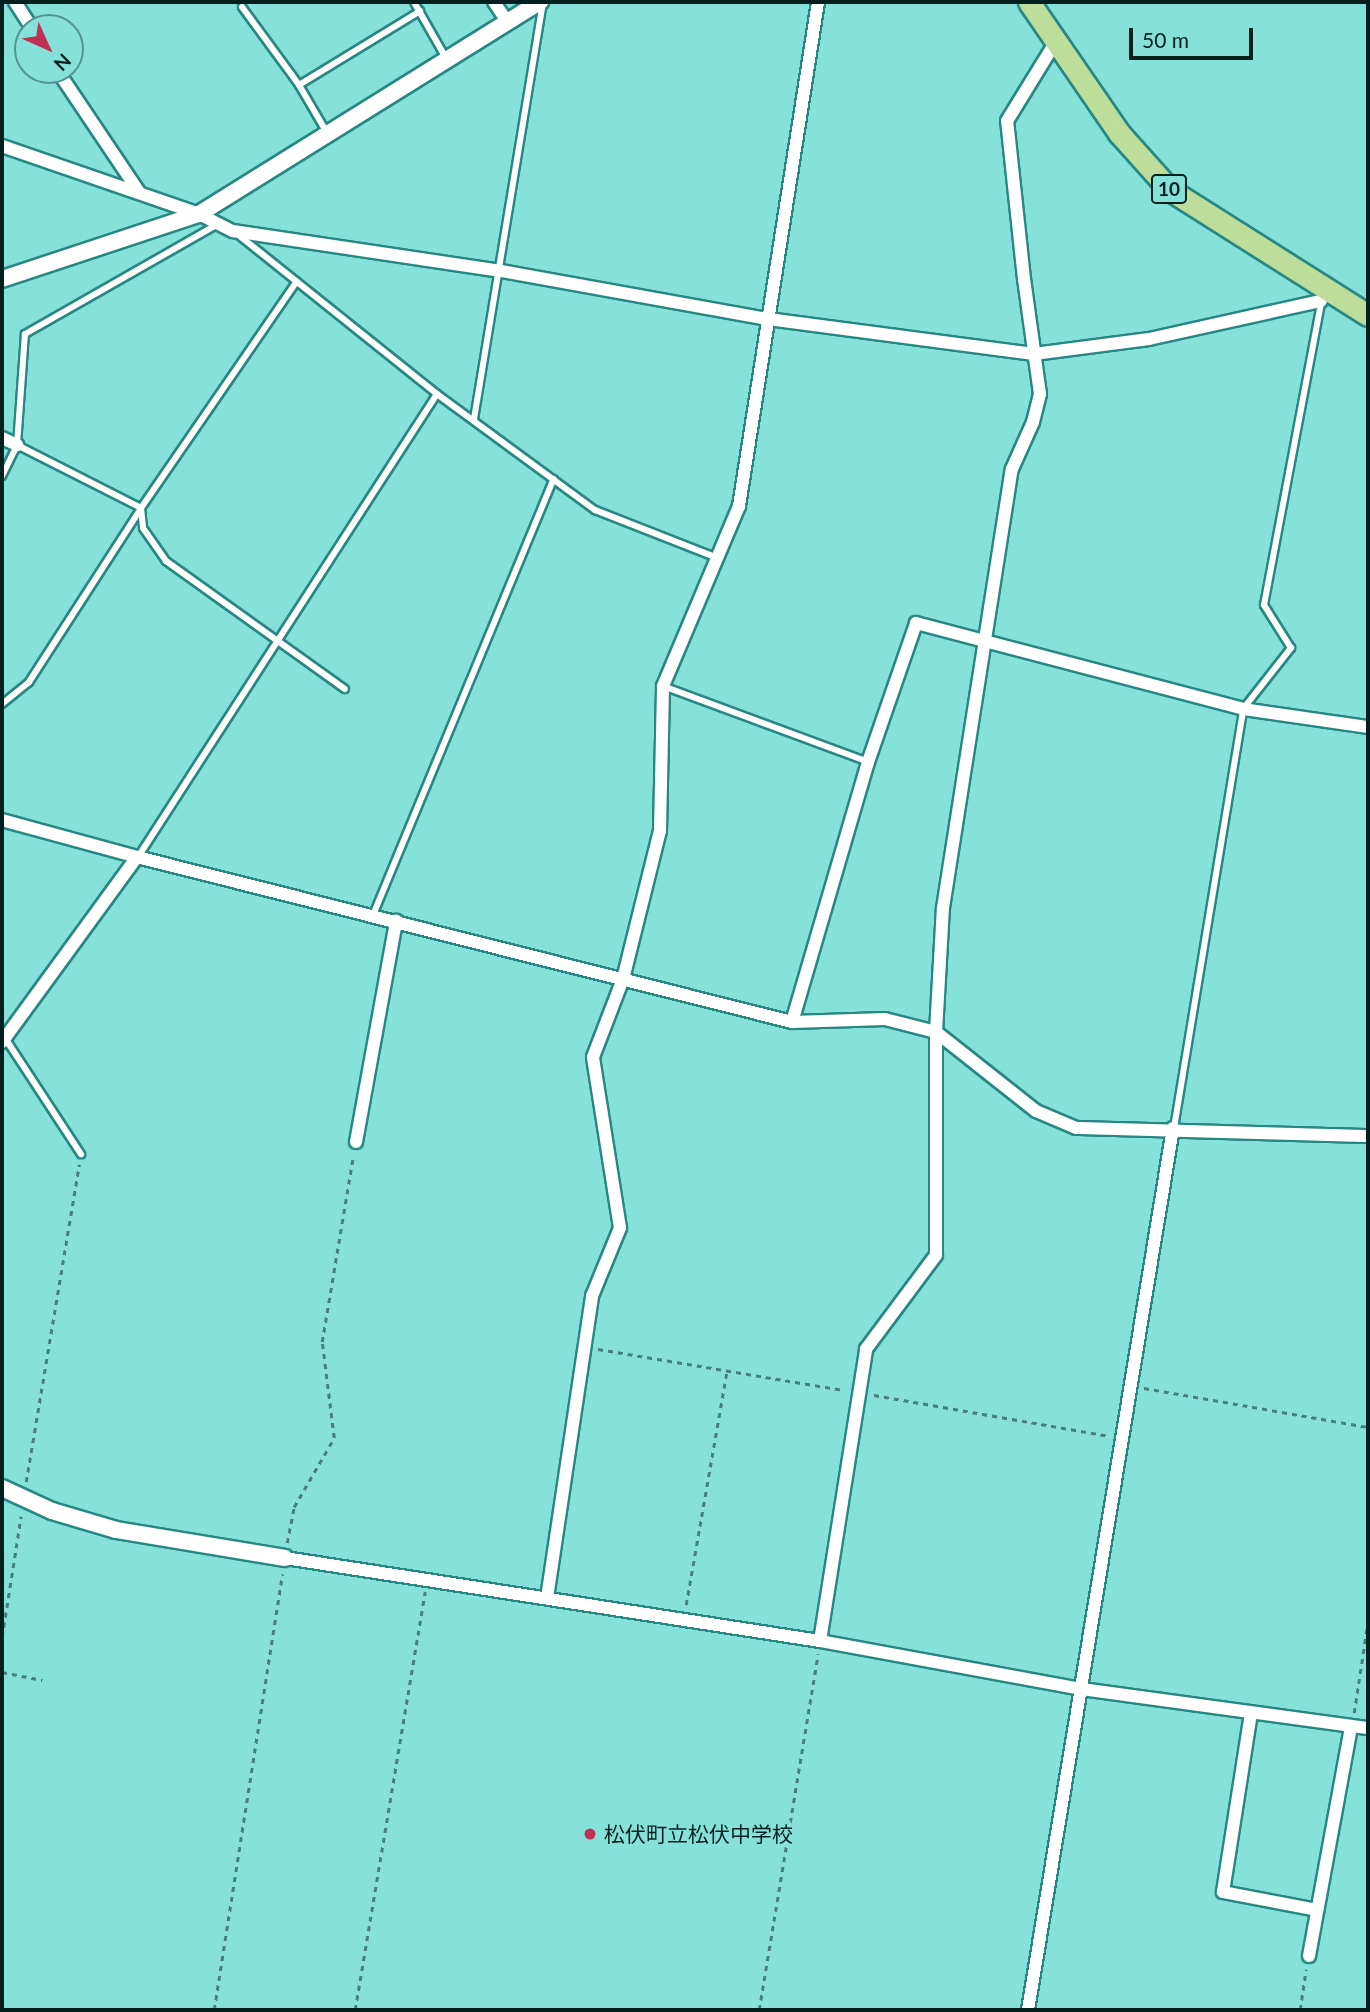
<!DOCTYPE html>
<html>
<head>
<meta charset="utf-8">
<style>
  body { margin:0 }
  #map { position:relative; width:1370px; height:2012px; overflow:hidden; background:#87e1db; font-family:Lato,"Noto Sans JP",sans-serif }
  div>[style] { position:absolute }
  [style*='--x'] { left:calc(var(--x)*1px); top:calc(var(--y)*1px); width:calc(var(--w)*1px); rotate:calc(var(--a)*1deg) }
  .path>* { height:2.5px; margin-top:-1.25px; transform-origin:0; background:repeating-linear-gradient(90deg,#45807d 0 5px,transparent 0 10px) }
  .roads { filter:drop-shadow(2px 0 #278783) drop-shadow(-2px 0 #278783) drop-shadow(0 2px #278783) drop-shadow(0 -2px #278783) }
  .service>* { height:6px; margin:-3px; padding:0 3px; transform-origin:3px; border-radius:3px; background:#fff }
  .minor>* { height:12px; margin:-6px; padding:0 6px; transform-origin:6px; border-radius:6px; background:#fff }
  .tertiary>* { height:16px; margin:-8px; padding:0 8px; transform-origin:8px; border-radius:8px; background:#fff }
  .primary>* { height:21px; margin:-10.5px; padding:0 10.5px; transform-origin:10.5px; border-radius:10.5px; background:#bdde9a }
  .dots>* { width:19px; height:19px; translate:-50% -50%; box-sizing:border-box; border:4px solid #87e1db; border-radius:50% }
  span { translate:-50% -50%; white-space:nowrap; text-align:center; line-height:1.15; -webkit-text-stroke:7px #87e1db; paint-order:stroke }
  .shield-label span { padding:2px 5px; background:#87e1db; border:2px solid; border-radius:5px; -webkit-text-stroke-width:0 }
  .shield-label { font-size:19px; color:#03201f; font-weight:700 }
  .poi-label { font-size:21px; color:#03201f }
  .left { translate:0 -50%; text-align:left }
  .frame { position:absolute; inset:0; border:4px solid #03201f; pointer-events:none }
  .north { position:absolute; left:14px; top:14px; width:70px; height:70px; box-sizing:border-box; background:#87e1db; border:2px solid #529490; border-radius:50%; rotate:135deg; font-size:19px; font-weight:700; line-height:28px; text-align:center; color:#03201f }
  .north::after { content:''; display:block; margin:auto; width:24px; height:32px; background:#bf3055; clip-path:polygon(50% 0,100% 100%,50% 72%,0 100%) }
  .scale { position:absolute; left:1129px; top:28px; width:124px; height:32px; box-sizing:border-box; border:4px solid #03201f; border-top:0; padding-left:9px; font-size:21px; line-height:24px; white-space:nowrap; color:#03201f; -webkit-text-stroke:5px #87e1db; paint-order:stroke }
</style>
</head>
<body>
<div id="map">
  <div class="path">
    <i style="--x:598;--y:1349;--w:249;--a:9.5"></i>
    <i style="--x:1144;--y:1388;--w:227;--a:9.9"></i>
    <i style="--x:874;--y:1395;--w:239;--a:9.9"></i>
    <i style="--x:26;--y:1482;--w:322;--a:-80.5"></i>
    <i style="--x:287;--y:1543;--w:37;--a:-79"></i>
    <i style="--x:294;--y:1507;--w:80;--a:-59.9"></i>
    <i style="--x:334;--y:1438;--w:97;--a:-97.1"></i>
    <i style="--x:322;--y:1342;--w:189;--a:-80.5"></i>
    <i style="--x:686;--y:1605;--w:238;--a:-80.1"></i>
    <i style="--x:2;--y:1637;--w:122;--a:-81.1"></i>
    <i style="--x:2;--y:1672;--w:41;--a:11.3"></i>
    <i style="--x:1354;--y:1713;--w:94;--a:-81.4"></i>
    <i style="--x:214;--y:2010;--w:441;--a:-81.1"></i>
    <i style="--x:355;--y:2010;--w:424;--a:-80.5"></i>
    <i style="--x:759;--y:2010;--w:361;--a:-80.6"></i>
    <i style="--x:1300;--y:2010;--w:41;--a:-81.7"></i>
  </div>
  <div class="roads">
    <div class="service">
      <i style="--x:414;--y:2;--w:64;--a:60.3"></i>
      <i style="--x:242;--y:7;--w:97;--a:53.8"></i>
      <i style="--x:299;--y:85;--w:56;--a:59.7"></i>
      <i style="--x:299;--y:85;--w:142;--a:-31.4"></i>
      <i style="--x:236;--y:233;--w:258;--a:38.7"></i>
      <i style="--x:437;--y:394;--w:196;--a:36.3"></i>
      <i style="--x:595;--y:510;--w:129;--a:21.4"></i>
      <i style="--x:474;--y:419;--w:421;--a:-80.6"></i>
      <i style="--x:17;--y:445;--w:139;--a:26.9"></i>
      <i style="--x:141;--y:508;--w:275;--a:-55.5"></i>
      <i style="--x:2;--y:476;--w:34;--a:-64"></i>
      <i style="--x:17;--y:445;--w:111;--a:-85.9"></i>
      <i style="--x:25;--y:334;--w:222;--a:-29.7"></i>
      <i style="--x:141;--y:508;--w:20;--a:84"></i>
      <i style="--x:143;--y:528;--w:40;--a:55.1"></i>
      <i style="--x:166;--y:561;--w:220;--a:35.6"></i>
      <i style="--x:663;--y:686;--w:219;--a:20.3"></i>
      <i style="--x:2;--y:704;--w:35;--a:-39"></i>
      <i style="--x:29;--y:682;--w:207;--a:-57.2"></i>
      <i style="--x:138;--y:857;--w:551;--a:-57.15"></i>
      <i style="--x:373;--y:915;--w:472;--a:-67.5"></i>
      <i style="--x:5;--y:1038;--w:139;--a:56.8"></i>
      <i style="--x:1174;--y:1128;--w:425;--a:-80.6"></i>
      <i style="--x:1243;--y:709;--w:78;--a:-51.8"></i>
      <i style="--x:1291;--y:648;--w:51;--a:-122.1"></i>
      <i style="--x:1264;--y:605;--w:308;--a:-79.3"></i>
    </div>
    <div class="minor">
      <i style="--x:15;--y:2;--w:31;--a:57"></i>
      <i style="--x:494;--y:2;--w:25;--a:56"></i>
      <i style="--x:57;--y:70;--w:147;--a:56.1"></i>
      <i style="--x:2;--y:146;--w:208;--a:19"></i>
      <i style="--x:199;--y:214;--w:38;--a:27"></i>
      <i style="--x:233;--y:231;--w:271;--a:8.5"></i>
      <i style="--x:501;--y:271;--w:271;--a:10.2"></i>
      <i style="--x:768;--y:319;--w:268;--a:7.5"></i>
      <i style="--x:1034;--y:354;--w:116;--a:-7.4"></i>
      <i style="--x:1149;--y:339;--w:176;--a:-12.5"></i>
      <i style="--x:2;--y:438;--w:17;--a:25"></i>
      <i style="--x:2;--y:820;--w:140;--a:15.3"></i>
      <i style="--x:137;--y:857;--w:675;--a:14.14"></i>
      <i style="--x:792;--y:1022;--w:93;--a:-1.8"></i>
      <i style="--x:885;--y:1019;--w:53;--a:14.3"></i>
      <i style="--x:936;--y:1032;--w:127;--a:38.3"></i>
      <i style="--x:1036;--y:1111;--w:43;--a:23"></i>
      <i style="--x:1076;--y:1128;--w:292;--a:1.6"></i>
      <i style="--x:792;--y:1022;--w:271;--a:-73.7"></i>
      <i style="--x:868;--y:762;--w:147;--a:-70.9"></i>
      <i style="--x:916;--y:623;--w:338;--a:14.7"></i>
      <i style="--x:1243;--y:709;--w:126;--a:8.2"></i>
      <i style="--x:2;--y:1042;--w:229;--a:-53.9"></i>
      <i style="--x:356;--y:1142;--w:225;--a:-79.7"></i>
      <i style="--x:285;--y:1558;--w:541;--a:8.82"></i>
      <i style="--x:820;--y:1641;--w:266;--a:10.4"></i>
      <i style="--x:1082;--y:1689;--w:289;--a:7.8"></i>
      <i style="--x:547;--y:1598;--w:305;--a:-81.5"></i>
      <i style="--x:592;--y:1296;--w:74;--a:-67.6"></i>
      <i style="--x:620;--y:1228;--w:173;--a:-99"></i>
      <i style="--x:593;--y:1057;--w:84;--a:-69"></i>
      <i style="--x:623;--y:979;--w:153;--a:-76"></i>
      <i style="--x:660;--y:831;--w:145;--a:-88.8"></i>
      <i style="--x:663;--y:686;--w:195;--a:-67.1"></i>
      <i style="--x:739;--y:506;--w:510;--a:-81.09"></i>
      <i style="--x:820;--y:1641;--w:296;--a:-81"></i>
      <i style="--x:866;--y:1349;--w:117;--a:-53.3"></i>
      <i style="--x:936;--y:1255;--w:223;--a:-90"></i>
      <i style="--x:936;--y:1032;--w:124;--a:-86.8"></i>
      <i style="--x:943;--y:908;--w:444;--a:-81.1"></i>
      <i style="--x:1012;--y:469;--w:51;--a:-65.9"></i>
      <i style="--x:1033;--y:422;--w:29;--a:-76"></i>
      <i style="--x:1040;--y:394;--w:116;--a:-97.9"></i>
      <i style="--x:1024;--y:279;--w:159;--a:-96.1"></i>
      <i style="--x:1007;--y:121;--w:92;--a:-58.4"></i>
      <i style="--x:1251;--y:1713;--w:181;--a:98.9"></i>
      <i style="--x:1223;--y:1892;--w:96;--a:10.8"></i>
      <i style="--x:1309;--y:1956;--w:233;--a:-79.6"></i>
      <i style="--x:1028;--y:2010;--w:894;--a:-80.66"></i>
    </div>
    <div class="tertiary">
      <i style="--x:2;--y:279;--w:207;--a:-18.3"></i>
      <i style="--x:199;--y:214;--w:402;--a:-31.9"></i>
      <i style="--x:2;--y:1488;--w:55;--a:24.7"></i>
      <i style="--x:52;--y:1511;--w:67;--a:16.5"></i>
      <i style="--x:116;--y:1530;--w:171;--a:9.4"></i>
    </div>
    <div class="primary">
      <i style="--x:1029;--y:2;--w:159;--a:55.5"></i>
      <i style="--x:1119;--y:133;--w:76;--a:48.2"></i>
      <i style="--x:1170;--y:190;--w:234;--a:32.3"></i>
    </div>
  </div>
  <div class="dots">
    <i style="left:590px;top:1834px;background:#bf3055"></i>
  </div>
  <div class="shield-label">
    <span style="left:1169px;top:189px">10</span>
  </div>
  <div class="poi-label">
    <span class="left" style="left:604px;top:1834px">松伏町立松伏中学校</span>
  </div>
  <div class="frame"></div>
  <div class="north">N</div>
  <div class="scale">50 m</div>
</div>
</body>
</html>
